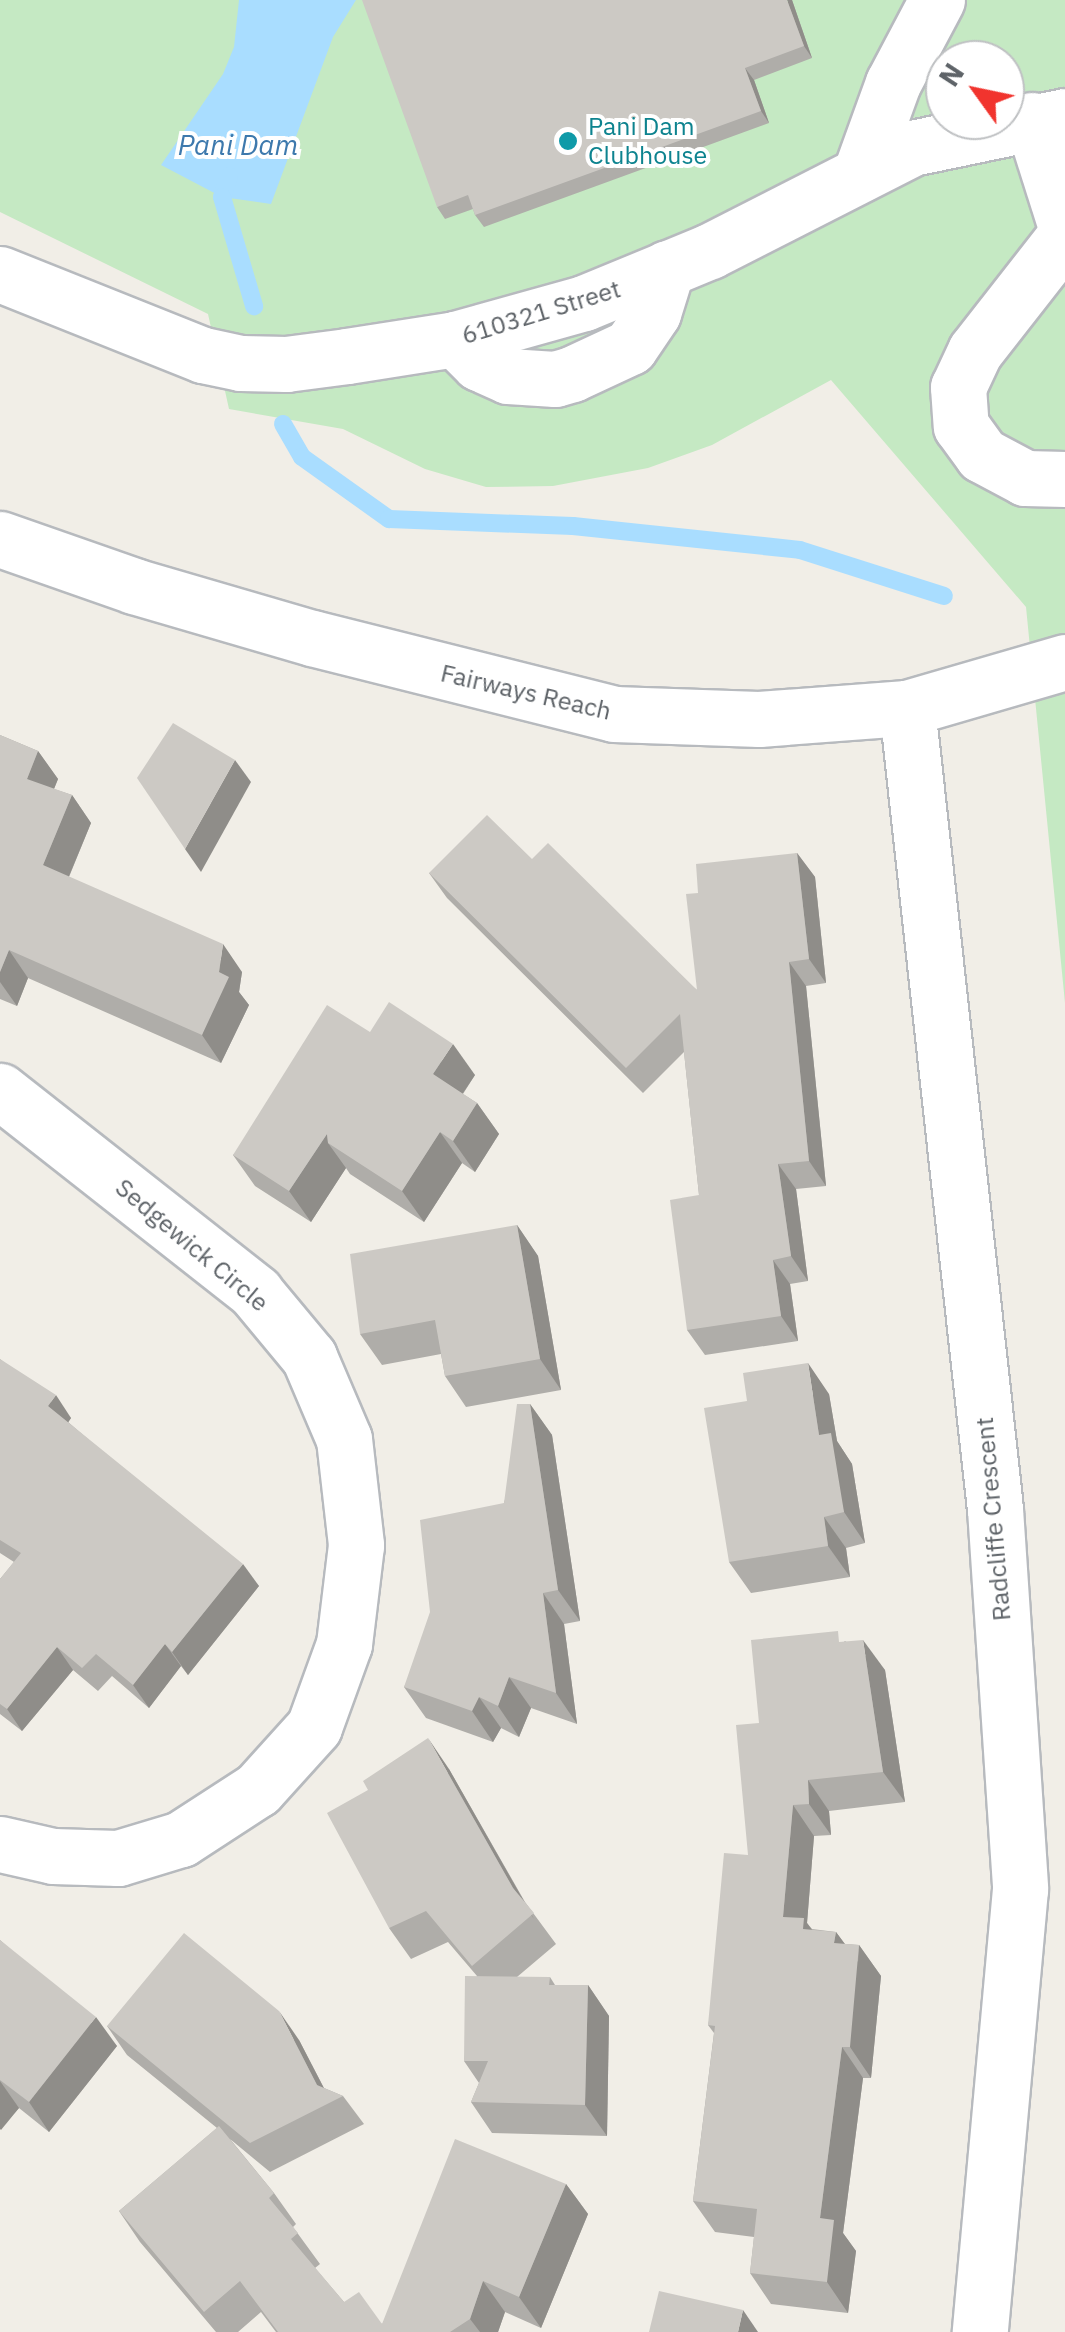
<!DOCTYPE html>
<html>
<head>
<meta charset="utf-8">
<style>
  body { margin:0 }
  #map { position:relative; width:1065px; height:2332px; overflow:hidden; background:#f1eee7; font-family:"IBM Plex Sans",sans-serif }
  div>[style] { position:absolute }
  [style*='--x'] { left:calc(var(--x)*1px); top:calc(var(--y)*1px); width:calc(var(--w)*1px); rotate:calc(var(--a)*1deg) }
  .green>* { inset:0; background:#c5e9c3 }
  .water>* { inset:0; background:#a9ddff }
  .stream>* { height:18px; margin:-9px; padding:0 9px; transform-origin:9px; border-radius:9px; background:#a9ddff }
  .roads { filter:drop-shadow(2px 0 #b7babe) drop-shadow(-2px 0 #b7babe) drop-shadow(0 2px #b7babe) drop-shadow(0 -2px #b7babe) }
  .minor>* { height:55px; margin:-27.5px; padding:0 27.5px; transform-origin:27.5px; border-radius:27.5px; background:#fff }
  .wall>* { inset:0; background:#afada9 }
  .shaded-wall>* { inset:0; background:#8f8d89 }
  .building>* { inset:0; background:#ccc9c4 }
  .dots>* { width:28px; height:28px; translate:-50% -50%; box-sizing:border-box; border:5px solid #fff; border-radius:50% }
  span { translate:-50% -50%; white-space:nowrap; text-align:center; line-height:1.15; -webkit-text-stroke:8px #fff; paint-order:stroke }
  .culture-label { font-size:25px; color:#0d838f }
  .left { translate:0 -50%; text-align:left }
  .street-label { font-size:25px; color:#5e6368 }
  .water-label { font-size:28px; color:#3d79ad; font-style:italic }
  .north { position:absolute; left:925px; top:40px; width:100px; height:100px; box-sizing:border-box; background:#fff; border:2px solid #bfc1c3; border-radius:50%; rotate:303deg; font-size:28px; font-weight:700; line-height:40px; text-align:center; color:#5e6368 }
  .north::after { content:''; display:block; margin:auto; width:35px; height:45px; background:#f1342e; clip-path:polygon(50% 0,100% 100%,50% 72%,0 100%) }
</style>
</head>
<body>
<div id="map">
  <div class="green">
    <i style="clip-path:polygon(evenodd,0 0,1065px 0,1065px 1003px,1026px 607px,831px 380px,712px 445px,648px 468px,553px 486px,486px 487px,425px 469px,343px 429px,229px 409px,208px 314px,0 212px,0 0,945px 60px,1005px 60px,1005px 120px,945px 120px,945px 60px)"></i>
  </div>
  <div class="water">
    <i style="clip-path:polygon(239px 0,356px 0,333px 37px,271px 204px,222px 197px,161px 165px,223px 74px,234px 47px)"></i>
  </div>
  <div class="stream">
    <i style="--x:229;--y:176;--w:22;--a:108"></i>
    <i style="--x:222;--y:197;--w:114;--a:73.6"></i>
    <i style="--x:283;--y:424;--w:38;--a:60"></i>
    <i style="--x:302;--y:457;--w:107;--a:35.5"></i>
    <i style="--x:389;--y:519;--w:184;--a:2.2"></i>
    <i style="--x:573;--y:526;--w:228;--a:6"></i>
    <i style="--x:800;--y:550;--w:151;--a:17.7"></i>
  </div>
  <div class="roads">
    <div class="minor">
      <i style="--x:1032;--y:120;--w:109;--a:72.4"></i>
      <i style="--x:860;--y:174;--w:97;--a:-70.1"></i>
      <i style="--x:893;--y:83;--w:94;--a:-62.1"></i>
      <i style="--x:1065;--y:236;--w:146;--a:128"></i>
      <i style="--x:975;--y:351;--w:40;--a:115"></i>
      <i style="--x:958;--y:387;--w:39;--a:86"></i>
      <i style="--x:961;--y:426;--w:36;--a:54"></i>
      <i style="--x:982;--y:455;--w:49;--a:28.1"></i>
      <i style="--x:1025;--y:478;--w:40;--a:1.4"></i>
      <i style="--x:0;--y:274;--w:219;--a:21.8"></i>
      <i style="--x:203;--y:355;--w:39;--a:12"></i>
      <i style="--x:241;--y:363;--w:45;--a:1.3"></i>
      <i style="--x:286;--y:364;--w:62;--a:-7.5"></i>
      <i style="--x:347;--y:356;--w:109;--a:-8.9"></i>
      <i style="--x:455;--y:339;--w:134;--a:-15.6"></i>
      <i style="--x:584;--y:303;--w:136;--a:-22.4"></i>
      <i style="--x:710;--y:251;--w:227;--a:-27"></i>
      <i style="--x:912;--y:148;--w:156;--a:-11.8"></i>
      <i style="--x:455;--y:339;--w:34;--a:45"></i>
      <i style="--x:479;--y:363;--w:32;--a:24"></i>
      <i style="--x:508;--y:376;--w:47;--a:3.7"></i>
      <i style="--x:555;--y:379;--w:18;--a:-16"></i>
      <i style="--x:572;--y:374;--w:64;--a:-25"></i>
      <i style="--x:630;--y:347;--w:41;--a:-55.9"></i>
      <i style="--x:653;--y:313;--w:47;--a:-72.7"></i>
      <i style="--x:0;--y:539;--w:142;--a:19.3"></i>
      <i style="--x:134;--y:586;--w:185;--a:16.3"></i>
      <i style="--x:312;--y:638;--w:311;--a:14.1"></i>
      <i style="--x:614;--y:714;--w:145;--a:2"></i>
      <i style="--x:759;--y:719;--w:148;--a:-4.3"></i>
      <i style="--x:907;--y:708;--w:165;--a:-16.2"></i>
      <i style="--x:907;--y:708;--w:806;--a:83.73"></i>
      <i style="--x:995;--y:1509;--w:381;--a:86.2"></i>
      <i style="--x:1020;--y:1889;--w:445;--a:95.2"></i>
      <i style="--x:0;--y:1091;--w:325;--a:38.2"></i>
      <i style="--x:255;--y:1292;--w:85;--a:50.3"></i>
      <i style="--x:309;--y:1357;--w:89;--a:66.9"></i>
      <i style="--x:344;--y:1439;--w:107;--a:83.5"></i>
      <i style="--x:356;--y:1545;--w:100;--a:96.9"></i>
      <i style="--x:344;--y:1644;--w:88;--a:109.9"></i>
      <i style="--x:314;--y:1727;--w:84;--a:132.1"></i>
      <i style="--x:258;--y:1789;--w:92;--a:147"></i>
      <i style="--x:181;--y:1839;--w:66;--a:163.2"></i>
      <i style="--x:118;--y:1858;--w:65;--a:-178.2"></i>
      <i style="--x:53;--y:1856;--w:54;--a:-167.2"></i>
    </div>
  </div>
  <div class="wall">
    <i style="clip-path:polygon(792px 0,812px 58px,754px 80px,769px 123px,484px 227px,475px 215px,473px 209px,445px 219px,437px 207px)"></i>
    <i style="clip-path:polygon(0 735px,38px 751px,58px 779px,54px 789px,72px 795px,91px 823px,69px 877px,242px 972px,239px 992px,249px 1005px,221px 1063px,28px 978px,17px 1006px,0 999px)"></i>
    <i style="clip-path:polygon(797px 853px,815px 877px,826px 983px,806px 986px,826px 1186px,796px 1189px,808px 1281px,790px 1284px,798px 1341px,705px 1355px,687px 1330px,699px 1195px,684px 1052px,643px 1093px,447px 898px,429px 873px,532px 859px,697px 990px,698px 893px)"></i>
    <i style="clip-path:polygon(370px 1032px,475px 1075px,463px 1094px,477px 1103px,499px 1134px,475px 1172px,462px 1163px,424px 1222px,350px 1174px,346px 1168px,311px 1222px,255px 1186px,233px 1155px)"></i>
    <i style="clip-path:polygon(517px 1225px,538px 1256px,561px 1390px,466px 1407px,445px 1376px,441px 1354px,382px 1365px,360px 1334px)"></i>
    <i style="clip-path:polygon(0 1359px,71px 1418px,68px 1422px,259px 1586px,188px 1675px,181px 1666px,149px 1708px,112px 1676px,98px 1691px,73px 1670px,22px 1731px,0 1714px,0 1579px,14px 1562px,0 1553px)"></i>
    <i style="clip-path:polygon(829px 1394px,837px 1441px,852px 1464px,865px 1543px,846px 1548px,850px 1577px,751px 1593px,729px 1562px,747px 1401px)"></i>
    <i style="clip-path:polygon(530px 1404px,552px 1435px,580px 1621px,564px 1624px,577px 1724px,531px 1708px,519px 1737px,501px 1728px,493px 1742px,426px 1718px,404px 1687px,504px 1503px)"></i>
    <i style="clip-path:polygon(845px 1641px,885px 1670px,905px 1802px,829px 1811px,831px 1835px,814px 1836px,807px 1923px,812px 1929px,836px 1932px,845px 1944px,859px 1945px,881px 1976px,871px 2078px,863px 2078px,843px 2233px,856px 2251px,848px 2313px,771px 2304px,750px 2273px,754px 2237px,715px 2232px,693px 2201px,714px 2033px,708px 2025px,748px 1855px,759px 1723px)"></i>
    <i style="clip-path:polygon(449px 1769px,525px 1902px,556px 1944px,517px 1977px,550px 1977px,555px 1985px,588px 1985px,609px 2016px,607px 2136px,492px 2133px,471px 2102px,479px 2083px,464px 2061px,477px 1976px,448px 1942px,411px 1959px,389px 1928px)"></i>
    <i style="clip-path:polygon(0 1940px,117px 2046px,49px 2132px,19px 2108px,0 2129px)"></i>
    <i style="clip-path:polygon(107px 2026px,299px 2040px,324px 2088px,343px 2096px,364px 2124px,270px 2172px,230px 2139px,274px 2193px,296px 2224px,293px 2227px,320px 2264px,315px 2268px,344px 2302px,382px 2324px,566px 2184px,588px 2214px,541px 2328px,505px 2312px,498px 2332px,276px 2332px,261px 2312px,238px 2332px,216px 2332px,140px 2242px,119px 2211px,217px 2128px,127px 2055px)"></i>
  </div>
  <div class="shaded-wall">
    <i style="clip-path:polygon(787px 0,792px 0,812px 58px,804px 46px)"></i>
    <i style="clip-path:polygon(745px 68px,754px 80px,769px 123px,761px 111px)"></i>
    <i style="clip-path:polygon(38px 751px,58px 779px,47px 806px,27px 779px)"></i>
    <i style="clip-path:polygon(235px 760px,251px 782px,201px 872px,185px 849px)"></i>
    <i style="clip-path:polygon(72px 795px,91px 823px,62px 893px,43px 865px)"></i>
    <i style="clip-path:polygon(797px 853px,815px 877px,826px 983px,809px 959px)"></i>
    <i style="clip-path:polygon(223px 944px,242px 972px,239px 992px,249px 1005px,221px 1063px,202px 1035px,219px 972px)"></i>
    <i style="clip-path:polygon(9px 950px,28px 978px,17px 1006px,0 982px,0 972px)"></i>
    <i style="clip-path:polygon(789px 962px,806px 986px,826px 1186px,809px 1161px)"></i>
    <i style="clip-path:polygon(453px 1044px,475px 1075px,455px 1105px,433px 1074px)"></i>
    <i style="clip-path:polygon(477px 1103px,499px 1134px,475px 1172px,453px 1141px)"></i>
    <i style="clip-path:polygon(440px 1132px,462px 1163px,424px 1222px,402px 1191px)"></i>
    <i style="clip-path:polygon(327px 1134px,328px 1143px,346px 1168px,311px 1222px,289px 1191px)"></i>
    <i style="clip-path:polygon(778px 1164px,796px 1189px,808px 1281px,791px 1256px)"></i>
    <i style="clip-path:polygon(517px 1225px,538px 1256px,561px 1390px,540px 1359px)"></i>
    <i style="clip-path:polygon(773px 1260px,790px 1284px,798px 1341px,781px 1316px)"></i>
    <i style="clip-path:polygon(808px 1363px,829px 1394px,837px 1441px,852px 1464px,865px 1543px,844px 1512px,819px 1435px)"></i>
    <i style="clip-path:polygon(56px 1395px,71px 1418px,64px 1429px,48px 1406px)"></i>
    <i style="clip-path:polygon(530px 1404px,552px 1435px,580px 1621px,558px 1590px)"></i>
    <i style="clip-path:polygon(824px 1517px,846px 1548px,850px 1577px,828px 1546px)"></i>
    <i style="clip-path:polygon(243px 1564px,259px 1586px,188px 1675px,172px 1652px)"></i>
    <i style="clip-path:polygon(543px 1593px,564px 1624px,577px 1724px,556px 1693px)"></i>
    <i style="clip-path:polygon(863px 1640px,885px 1670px,905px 1802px,883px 1772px)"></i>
    <i style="clip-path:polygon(165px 1644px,181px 1666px,149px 1708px,133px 1685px)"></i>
    <i style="clip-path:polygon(57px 1647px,73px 1670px,22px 1731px,7px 1709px)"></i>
    <i style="clip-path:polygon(509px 1677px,531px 1708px,519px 1737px,498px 1706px)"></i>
    <i style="clip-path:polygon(479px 1697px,501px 1728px,493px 1742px,472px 1711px)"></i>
    <i style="clip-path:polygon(428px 1738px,449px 1769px,534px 1919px,513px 1888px)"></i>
    <i style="clip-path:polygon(808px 1780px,829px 1811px,831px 1835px,809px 1804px)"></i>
    <i style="clip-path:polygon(793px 1805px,814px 1836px,807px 1923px,826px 1949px,783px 1917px)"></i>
    <i style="clip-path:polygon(836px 1932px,858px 1962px,859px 1945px,881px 1976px,871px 2078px,850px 2047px,834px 1943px)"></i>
    <i style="clip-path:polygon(588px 1985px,609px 2016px,607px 2136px,585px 2105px)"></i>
    <i style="clip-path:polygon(279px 2011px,299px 2040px,331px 2102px,317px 2085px)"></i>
    <i style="clip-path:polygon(96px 2017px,117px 2046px,49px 2132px,29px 2102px)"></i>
    <i style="clip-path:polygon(842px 2047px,863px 2078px,843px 2233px,856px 2251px,848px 2313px,827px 2282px,820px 2218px)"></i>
    <i style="clip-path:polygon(0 2081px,19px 2108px,1px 2130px,0 2129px)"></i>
    <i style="clip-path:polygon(566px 2184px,588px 2214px,541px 2328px,519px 2297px)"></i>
    <i style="clip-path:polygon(483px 2281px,505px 2312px,498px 2332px,480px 2332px,470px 2319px)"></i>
    <i style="clip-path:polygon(743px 2310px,758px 2332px,738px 2332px)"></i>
  </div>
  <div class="building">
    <i style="clip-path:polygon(362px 0,787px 0,804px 46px,745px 68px,761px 111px,475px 215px,468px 195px,437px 207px)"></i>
    <i style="clip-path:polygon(173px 723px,235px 760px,185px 849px,137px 778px)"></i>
    <i style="clip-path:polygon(0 735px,38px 751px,27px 779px,72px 795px,43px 865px,223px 944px,219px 972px,229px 977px,202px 1035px,9px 950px,0 972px)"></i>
    <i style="clip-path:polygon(487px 815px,532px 859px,548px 843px,697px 990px,686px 894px,698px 893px,696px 864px,797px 853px,809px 959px,789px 962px,809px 1161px,778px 1164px,791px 1256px,773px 1260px,781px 1316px,687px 1330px,670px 1200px,699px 1195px,680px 1014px,626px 1068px,429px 873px)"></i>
    <i style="clip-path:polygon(389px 1002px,453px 1044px,433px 1074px,477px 1103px,453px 1141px,440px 1132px,402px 1191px,328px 1143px,327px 1134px,289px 1191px,233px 1155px,327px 1005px,370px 1032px)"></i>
    <i style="clip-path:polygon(517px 1225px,540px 1359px,445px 1376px,435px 1320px,360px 1334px,350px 1254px)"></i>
    <i style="clip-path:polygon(0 1359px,56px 1395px,48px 1406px,243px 1564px,172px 1652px,165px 1644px,133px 1685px,96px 1654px,82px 1668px,57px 1647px,7px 1709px,0 1704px,0 1579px,21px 1553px,0 1540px)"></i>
    <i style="clip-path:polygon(808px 1363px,819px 1435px,831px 1433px,844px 1512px,824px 1517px,828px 1546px,729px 1562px,704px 1408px,747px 1401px,743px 1373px)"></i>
    <i style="clip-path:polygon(517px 1404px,530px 1404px,558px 1590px,543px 1593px,556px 1693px,509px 1677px,498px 1706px,479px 1697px,472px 1711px,404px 1687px,430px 1612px,420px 1520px,504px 1503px)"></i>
    <i style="clip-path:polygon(838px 1631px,839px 1642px,863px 1640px,883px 1772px,808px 1780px,809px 1804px,793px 1805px,783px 1917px,804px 1918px,803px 1929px,836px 1932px,834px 1943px,859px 1945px,850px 2047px,842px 2047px,820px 2218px,834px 2220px,827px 2282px,750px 2273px,757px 2209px,693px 2201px,715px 2026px,708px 2025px,724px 1853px,748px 1855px,736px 1725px,759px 1723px,751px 1640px)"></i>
    <i style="clip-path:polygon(428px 1738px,513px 1888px,534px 1913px,472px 1966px,426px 1911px,389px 1928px,327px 1813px,368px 1790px,363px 1781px)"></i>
    <i style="clip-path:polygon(184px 1933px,279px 2011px,317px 2085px,343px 2096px,250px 2143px,107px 2026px)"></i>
    <i style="clip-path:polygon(0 1940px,96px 2017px,29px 2102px,0 2080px)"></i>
    <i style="clip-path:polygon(465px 1976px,550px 1977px,549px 1985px,588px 1985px,585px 2105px,471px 2102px,488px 2061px,464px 2061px)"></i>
    <i style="clip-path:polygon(219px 2126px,274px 2193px,269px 2198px,298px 2233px,291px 2239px,344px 2302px,359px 2292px,382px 2324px,455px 2139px,566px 2184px,519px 2297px,483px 2281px,470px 2319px,450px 2332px,278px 2332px,240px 2281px,204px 2312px,119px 2211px)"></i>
    <i style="clip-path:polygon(659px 2291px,743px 2310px,738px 2332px,649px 2332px)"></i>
  </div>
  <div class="dots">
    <i style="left:568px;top:141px;background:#0f9aa8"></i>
  </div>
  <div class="culture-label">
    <span class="left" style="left:588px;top:141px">Pani Dam<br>Clubhouse</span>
  </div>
  <div class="street-label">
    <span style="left:541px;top:312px;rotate:-17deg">610321 Street</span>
    <span style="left:526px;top:692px;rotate:13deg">Fairways Reach</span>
    <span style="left:192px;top:1245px;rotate:40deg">Sedgewick Circle</span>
    <span style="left:993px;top:1519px;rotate:-95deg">Radcliffe Crescent</span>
  </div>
  <div class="water-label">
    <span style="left:238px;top:145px">Pani Dam</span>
  </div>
  <div class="north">N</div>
</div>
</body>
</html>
